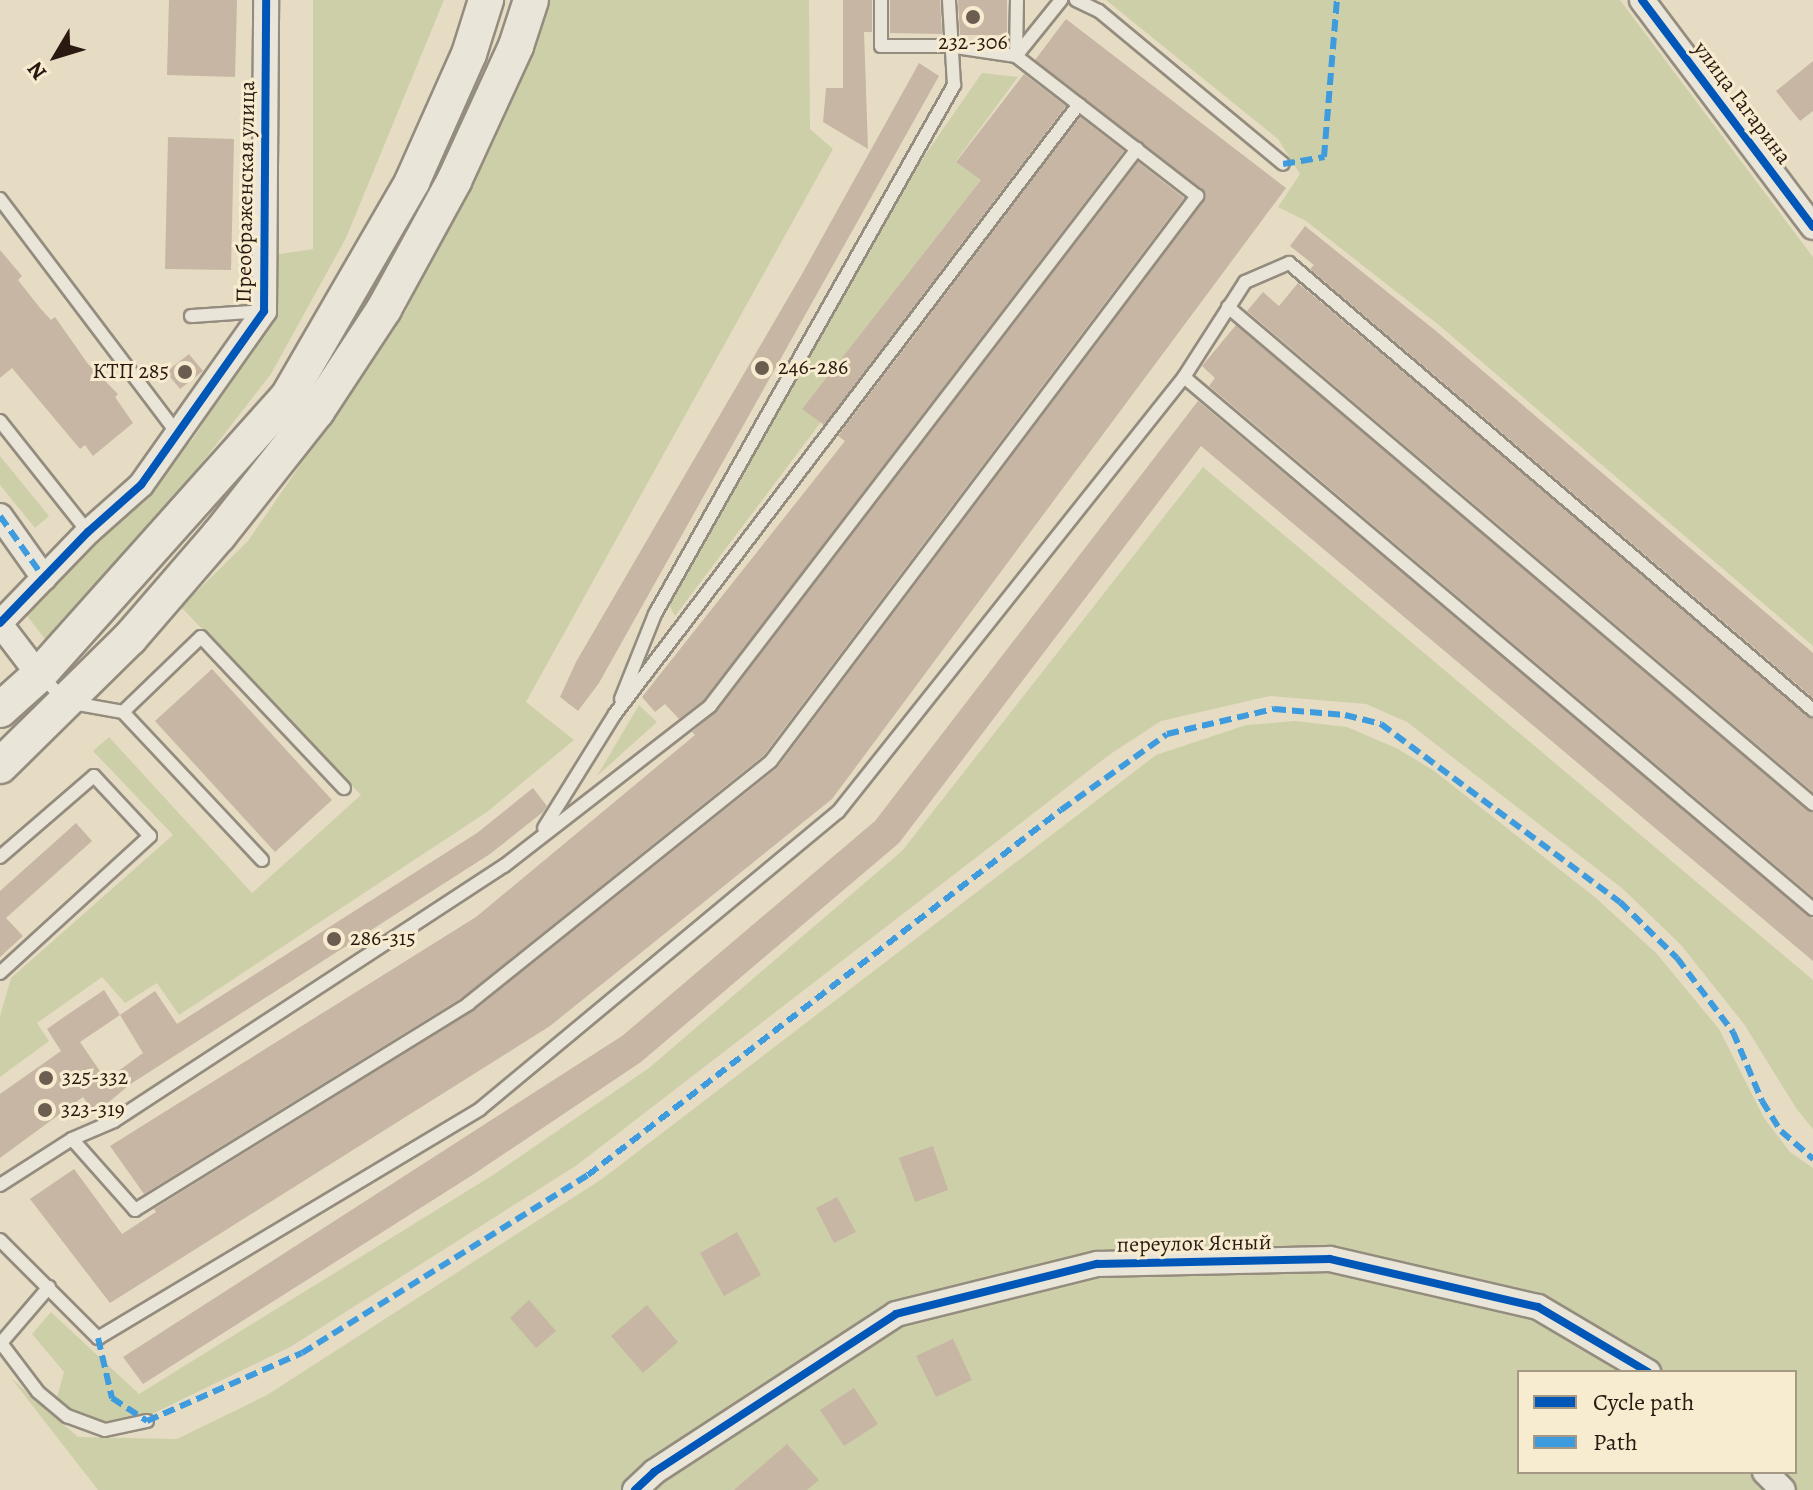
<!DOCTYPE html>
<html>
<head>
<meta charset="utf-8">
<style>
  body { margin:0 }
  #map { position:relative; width:1813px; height:1490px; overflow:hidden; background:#e6dcc4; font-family:Alegreya,serif }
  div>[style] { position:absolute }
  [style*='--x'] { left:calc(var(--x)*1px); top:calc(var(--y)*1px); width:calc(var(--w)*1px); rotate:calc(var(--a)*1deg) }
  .green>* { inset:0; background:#cdcfa8 }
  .building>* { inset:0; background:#c6b6a3 }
  .roads { filter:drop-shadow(2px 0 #948c7e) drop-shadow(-2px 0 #948c7e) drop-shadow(0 2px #948c7e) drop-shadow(0 -2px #948c7e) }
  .lane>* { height:12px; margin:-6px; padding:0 6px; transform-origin:6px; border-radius:6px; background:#eae5d9 }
  .street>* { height:24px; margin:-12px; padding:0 12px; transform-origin:12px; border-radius:12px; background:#eae5d9 }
  .secondary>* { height:34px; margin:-17px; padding:0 17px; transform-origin:17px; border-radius:17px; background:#eae5d9 }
  .quiet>* { height:6px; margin-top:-3px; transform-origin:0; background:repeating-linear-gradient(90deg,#3d9bde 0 12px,transparent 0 18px) }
  .cycleway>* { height:8px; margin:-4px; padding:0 4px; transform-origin:4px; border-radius:4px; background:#0057b8 }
  .dots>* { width:22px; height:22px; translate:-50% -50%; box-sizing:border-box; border:4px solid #f8ecd0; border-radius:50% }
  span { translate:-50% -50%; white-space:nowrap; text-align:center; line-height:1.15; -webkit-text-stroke:6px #f8ecd0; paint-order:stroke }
  .poi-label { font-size:22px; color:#291911 }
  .left { translate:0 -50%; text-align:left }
  .right { translate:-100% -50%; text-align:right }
  .street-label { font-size:22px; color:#291911 }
  .legend { position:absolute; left:1517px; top:1370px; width:280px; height:104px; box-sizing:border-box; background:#f8ecd0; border:2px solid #a59884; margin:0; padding:10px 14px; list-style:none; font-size:24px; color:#291911 }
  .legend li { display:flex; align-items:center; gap:16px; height:40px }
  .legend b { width:40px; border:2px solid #a59884 }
  .north { position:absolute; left:16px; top:16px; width:80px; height:80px; -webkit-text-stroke:6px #f8ecd0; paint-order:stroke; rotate:232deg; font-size:22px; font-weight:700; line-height:32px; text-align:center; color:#291911 }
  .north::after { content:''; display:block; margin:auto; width:28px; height:36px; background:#291911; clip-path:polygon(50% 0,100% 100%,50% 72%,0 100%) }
</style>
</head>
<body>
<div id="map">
  <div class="green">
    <i style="clip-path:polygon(313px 0,444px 0,346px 238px,271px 374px,110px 581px,45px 639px,24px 612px,193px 439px,274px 311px,274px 255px,313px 249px)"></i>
    <i style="clip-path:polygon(545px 0,809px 0,810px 129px,833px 149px,526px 702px,574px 740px,487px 812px,179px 1015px,157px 983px,125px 1003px,102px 977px,37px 1023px,49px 1041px,0 1077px,0 1016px,11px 978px,173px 835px,93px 751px,109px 737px,252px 893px,361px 795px,181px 607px,248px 541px,406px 311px,490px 141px)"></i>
    <i style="clip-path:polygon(1106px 0,1620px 0,1813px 257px,1813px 646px,1440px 326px,1306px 221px,1278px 207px,1300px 174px,1278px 139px)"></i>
    <i style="clip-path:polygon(982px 73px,1018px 77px,956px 161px,981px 180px,803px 408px,821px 422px,675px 616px,669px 604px,916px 168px)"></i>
    <i style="clip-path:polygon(0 456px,49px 516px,35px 528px,0 485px)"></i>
    <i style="clip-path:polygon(1203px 467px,1813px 980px,1813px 1129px,1796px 1108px,1744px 1024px,1681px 945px,1623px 889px,1407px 722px,1366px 704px,1270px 696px,1161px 721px,1109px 755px,577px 1165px,292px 1346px,152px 1414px,114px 1424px,70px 1411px,57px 1397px,64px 1372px,32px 1334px,51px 1312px,139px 1394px,493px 1175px,649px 1068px,902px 851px)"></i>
    <i style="clip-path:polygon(639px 705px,657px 722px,597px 776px)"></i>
    <i style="clip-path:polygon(evenodd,1295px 721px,1347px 727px,1396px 748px,1433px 770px,1596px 898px,1657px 954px,1719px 1029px,1764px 1118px,1790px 1152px,1813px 1168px,1813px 1490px,98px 1490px,11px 1378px,78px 1437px,177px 1439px,267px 1395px,602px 1179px,1156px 755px,1246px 725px,1295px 721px,1519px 1372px,1795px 1372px,1795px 1472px,1519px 1472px,1519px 1372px)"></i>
  </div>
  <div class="building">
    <i style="clip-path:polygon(169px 0,237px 0,235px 77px,167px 75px)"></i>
    <i style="clip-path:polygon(843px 0,872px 0,872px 32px,864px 32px,868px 149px,823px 122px,826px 88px,843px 88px)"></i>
    <i style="clip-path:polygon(890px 0,940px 0,942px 34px,890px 33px)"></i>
    <i style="clip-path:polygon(958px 0,1007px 0,1007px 35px,960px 35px)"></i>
    <i style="clip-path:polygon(1066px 19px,1286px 188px,832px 799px,550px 1026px,110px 1303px,30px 1199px,74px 1169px,122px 1234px,156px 1212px,154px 1209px,473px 1011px,777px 768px,1204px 201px,1202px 189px,1035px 60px)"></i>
    <i style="clip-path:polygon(1813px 61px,1813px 111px,1800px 121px,1776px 91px)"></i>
    <i style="clip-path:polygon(919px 63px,939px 76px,599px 683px,578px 711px,560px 697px,576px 662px,802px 274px)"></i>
    <i style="clip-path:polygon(1024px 74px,1066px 106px,824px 425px,802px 409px,981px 180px,956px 162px)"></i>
    <i style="clip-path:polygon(1080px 117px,1124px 151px,704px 700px,679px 719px,665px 704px,655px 712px,642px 697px,845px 441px,838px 436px)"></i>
    <i style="clip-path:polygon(168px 137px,234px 139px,231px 270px,165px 269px)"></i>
    <i style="clip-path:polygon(1138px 162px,1184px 198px,764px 755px,463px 997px,144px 1194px,110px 1146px,476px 917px,695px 735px,692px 732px,717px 711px)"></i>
    <i style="clip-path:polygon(1305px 226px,1436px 331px,1813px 653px,1813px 698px,1310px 269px,1314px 265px,1290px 246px)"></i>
    <i style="clip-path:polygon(0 250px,22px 276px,18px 280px,40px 308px,51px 320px,55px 317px,88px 364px,118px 394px,115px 397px,133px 423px,93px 456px,85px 445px,80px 449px,12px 368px,0 378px)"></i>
    <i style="clip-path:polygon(1298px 283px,1813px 719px,1813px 792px,1247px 311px,1263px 292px,1279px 306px)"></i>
    <i style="clip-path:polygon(1236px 325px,1813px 813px,1813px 897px,1209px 386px,1215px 378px,1202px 366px)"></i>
    <i style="clip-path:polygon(189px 354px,203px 371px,180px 389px,166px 372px)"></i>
    <i style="clip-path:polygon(1198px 401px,1813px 918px,1813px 961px,1201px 446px,899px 843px,641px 1062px,474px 1174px,143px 1384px,123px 1357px,622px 1036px,875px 821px)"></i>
    <i style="clip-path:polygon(212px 669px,332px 800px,275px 852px,155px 721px)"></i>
    <i style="clip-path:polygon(evenodd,533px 788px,547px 806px,543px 812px,490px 854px,129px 1085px,102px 1108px,99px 1104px,91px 1109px,83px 1097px,0 1158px,0 1094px,61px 1051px,47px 1029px,64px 1017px,104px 990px,120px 1015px,155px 991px,177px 1024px,477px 833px,533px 788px,120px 1015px,143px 1053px,106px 1080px,80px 1042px,120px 1015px)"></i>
    <i style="clip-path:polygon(76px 823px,92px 841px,6px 918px,23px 936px,0 957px,0 891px)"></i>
    <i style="clip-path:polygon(933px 1146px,948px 1190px,915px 1202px,899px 1158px)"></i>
    <i style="clip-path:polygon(837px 1197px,856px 1232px,834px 1243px,816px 1208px)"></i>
    <i style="clip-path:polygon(737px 1232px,761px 1275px,724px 1296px,700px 1253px)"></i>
    <i style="clip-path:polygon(529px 1300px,556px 1331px,536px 1348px,510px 1318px)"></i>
    <i style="clip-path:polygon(647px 1305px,678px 1342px,643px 1373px,611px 1336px)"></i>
    <i style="clip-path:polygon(953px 1339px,972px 1380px,936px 1397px,916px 1356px)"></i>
    <i style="clip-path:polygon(854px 1388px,878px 1424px,844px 1446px,820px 1410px)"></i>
    <i style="clip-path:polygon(787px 1444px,819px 1480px,807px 1490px,734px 1490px)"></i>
  </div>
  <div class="roads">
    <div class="lane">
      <i style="--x:1076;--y:0;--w:25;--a:26"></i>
      <i style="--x:1099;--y:11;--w:239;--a:39.7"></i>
      <i style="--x:1016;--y:56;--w:72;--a:-51.2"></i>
      <i style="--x:1016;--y:56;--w:56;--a:-89"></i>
      <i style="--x:0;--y:199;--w:297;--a:52.9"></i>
      <i style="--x:1228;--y:307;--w:768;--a:40.35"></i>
      <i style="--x:191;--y:316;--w:73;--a:-3.9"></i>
      <i style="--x:1184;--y:377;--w:824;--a:40.22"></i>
      <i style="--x:0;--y:421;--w:142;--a:51.6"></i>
      <i style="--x:41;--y:676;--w:37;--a:45"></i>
      <i style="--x:67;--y:702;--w:57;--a:10.1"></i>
      <i style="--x:621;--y:699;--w:92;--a:-68.2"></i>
      <i style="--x:655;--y:614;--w:608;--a:-60.52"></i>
      <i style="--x:954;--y:85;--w:85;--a:-93.4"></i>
      <i style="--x:544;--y:828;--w:134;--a:-58.1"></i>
      <i style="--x:615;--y:714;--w:766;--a:-52.74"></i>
      <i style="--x:0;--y:857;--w:124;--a:-40.8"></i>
      <i style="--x:94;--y:776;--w:82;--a:47"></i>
      <i style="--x:150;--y:836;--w:203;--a:137.6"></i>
      <i style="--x:262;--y:860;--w:203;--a:-133.2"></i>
      <i style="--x:123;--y:712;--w:108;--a:-43.9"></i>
      <i style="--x:201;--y:637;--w:208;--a:46.6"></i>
      <i style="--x:72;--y:1139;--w:46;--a:-23.2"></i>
      <i style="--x:114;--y:1121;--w:466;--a:-33.2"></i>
      <i style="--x:504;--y:866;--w:261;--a:-37.8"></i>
      <i style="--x:710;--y:706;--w:702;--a:-52.53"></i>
      <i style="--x:0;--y:1185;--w:85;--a:-32.6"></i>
      <i style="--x:72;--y:1139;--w:95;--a:48.4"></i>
      <i style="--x:135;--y:1210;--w:392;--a:-31.7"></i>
      <i style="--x:468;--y:1004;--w:388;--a:-38.7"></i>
      <i style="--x:771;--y:761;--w:708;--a:-52.98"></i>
      <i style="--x:1197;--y:196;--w:229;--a:-142.3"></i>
      <i style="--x:1016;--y:56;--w:68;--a:-171.5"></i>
      <i style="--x:949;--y:46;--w:68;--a:180"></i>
      <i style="--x:881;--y:46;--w:46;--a:-90"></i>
      <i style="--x:0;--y:1240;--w:139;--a:45"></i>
      <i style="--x:98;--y:1338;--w:445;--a:-30.9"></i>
      <i style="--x:480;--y:1109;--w:465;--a:-39.7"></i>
      <i style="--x:838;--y:812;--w:556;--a:-51.5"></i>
      <i style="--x:1184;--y:377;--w:113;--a:-57.3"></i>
      <i style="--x:1245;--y:282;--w:48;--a:-23.4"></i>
      <i style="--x:1289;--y:263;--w:689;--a:40.47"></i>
      <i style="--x:49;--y:1287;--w:74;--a:130.6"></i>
      <i style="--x:1;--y:1343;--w:61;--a:52.9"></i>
      <i style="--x:38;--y:1392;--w:38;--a:40"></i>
      <i style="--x:67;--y:1416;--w:40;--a:20.2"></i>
      <i style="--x:105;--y:1430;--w:43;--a:-12.1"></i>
    </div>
    <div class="street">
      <i style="--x:1642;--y:0;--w:284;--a:53"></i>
      <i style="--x:0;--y:516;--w:76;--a:54.6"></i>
      <i style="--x:0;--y:623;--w:127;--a:-46"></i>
      <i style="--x:88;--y:532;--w:71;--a:-41.6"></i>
      <i style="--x:141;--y:485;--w:213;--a:-54.7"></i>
      <i style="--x:264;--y:311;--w:311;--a:-89.6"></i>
      <i style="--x:0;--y:624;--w:64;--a:52.6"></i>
      <i style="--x:1765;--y:1472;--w:25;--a:45"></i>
      <i style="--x:635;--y:1490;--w:26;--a:-43"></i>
      <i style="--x:654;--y:1472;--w:289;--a:-33.1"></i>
      <i style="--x:896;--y:1314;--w:207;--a:-14"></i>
      <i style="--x:1097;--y:1264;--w:233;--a:-1.2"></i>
      <i style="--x:1330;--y:1259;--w:213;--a:13"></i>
      <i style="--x:1538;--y:1307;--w:128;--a:30.6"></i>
    </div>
    <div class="secondary">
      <i style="--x:0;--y:710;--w:52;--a:-41.9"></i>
      <i style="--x:39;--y:675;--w:372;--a:-48.2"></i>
      <i style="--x:287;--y:398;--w:250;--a:-59.9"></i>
      <i style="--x:412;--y:182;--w:140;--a:-66"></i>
      <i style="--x:469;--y:54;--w:57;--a:-72.5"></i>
      <i style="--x:0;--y:766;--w:182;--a:-44.6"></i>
      <i style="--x:130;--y:638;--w:136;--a:-49.2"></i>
      <i style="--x:219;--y:535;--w:158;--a:-51.7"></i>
      <i style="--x:317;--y:411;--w:122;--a:-56.7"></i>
      <i style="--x:384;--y:309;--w:146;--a:-61.3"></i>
      <i style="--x:454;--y:181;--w:149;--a:-65.3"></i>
      <i style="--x:516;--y:46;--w:48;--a:-71.9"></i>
    </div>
  </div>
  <div class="quiet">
    <i style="--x:1283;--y:164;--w:42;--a:-9.7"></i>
    <i style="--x:1324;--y:157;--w:158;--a:-85.3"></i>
    <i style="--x:0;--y:516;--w:76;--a:54.6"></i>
    <i style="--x:98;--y:1338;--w:62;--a:76.9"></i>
    <i style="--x:112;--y:1398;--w:42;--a:33.3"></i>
    <i style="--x:147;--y:1421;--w:169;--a:-23.7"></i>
    <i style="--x:302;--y:1353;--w:337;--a:-31.9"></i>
    <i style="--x:588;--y:1175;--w:597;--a:-37.66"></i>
    <i style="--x:1061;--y:810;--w:130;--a:-35.6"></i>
    <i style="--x:1167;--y:734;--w:110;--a:-13.2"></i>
    <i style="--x:1274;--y:709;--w:71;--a:4.8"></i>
    <i style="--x:1345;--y:715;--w:37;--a:14"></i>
    <i style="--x:1381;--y:724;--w:298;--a:36.7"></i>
    <i style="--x:1620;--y:902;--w:80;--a:44.5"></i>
    <i style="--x:1677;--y:958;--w:93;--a:52.9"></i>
    <i style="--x:1733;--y:1032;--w:75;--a:67.2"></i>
    <i style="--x:1762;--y:1101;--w:36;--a:58"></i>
    <i style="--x:1781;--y:1131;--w:43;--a:41.2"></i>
  </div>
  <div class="cycleway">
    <i style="--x:1642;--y:0;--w:284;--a:53"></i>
    <i style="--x:0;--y:623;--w:127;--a:-46"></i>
    <i style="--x:88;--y:532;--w:71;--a:-41.6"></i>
    <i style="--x:141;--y:485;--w:213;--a:-54.7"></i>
    <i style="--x:264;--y:311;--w:311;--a:-89.6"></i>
    <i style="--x:635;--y:1490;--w:26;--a:-43"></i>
    <i style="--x:654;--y:1472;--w:289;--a:-33.1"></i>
    <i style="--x:896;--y:1314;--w:207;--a:-14"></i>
    <i style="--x:1097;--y:1264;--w:233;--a:-1.2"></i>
    <i style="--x:1330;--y:1259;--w:213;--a:13"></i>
    <i style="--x:1538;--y:1307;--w:128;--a:30.6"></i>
  </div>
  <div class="dots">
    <i style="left:973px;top:17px;background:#6b5d50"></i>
    <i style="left:762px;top:368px;background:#6b5d50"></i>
    <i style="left:185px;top:372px;background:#6b5d50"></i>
    <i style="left:334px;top:939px;background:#6b5d50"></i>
    <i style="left:46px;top:1078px;background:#6b5d50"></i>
    <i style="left:45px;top:1110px;background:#6b5d50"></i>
  </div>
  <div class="poi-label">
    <span style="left:973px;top:43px">232-306</span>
    <span class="left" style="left:778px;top:368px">246-286</span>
    <span class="right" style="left:169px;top:372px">КТП 285</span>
    <span class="left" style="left:350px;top:939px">286-315</span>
    <span class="left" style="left:62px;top:1078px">325-332</span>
    <span class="left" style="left:61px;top:1110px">323-319</span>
  </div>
  <div class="street-label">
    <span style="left:1742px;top:103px;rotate:53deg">улица Гагарина</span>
    <span style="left:246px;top:192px;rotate:-89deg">Преображенская улица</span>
    <span style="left:1194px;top:1244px;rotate:-1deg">переулок Ясный</span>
  </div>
  <ul class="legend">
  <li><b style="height:10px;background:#0057b8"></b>Cycle path</li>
  <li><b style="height:10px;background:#3d9bde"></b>Path</li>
  </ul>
  <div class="north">N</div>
</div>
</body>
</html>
